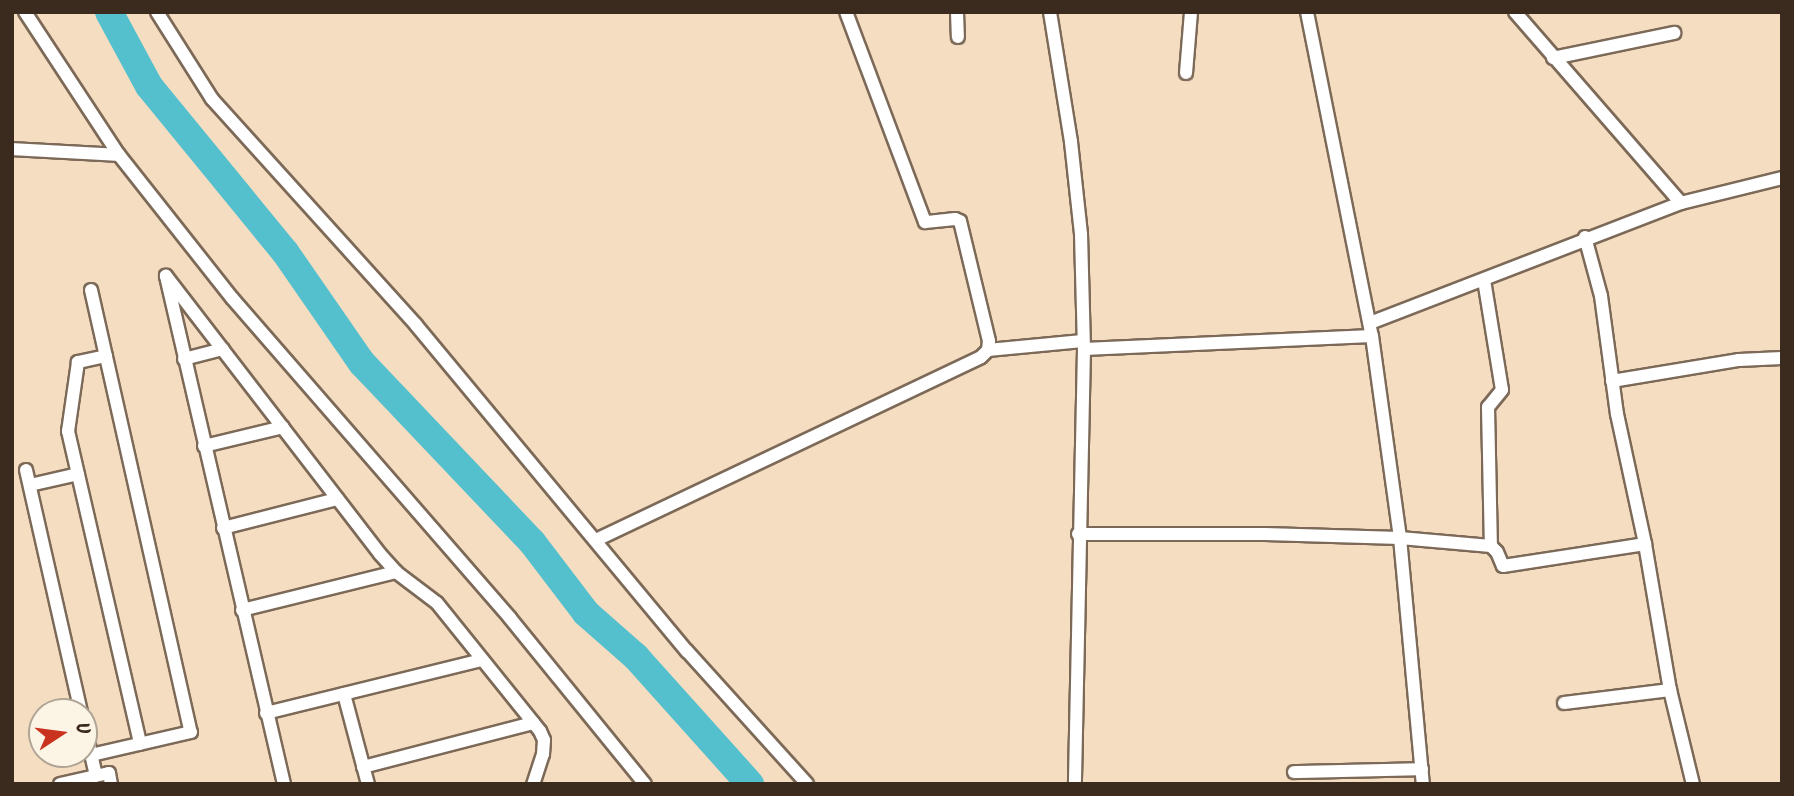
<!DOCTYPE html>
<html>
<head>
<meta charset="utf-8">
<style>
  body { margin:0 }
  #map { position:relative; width:1794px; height:796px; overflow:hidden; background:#f5ddc1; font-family:Kalam,sans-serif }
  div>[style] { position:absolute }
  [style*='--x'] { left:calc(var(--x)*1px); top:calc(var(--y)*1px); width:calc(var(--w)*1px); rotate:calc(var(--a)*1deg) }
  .river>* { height:28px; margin:-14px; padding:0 14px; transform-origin:14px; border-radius:14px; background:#54c0ce }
  .roads { filter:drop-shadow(2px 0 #7c6957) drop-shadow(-2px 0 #7c6957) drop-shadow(0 2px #7c6957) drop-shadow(0 -2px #7c6957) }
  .minor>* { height:12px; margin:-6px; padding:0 6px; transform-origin:6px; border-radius:6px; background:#fff }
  span { translate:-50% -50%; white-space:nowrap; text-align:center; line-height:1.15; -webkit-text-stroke:7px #fcf5e5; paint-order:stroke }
  .frame { position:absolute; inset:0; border:14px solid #3b2a1e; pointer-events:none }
  .north { position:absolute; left:28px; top:698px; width:70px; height:70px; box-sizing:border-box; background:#fcf5e5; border:2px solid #afa495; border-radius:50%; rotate:77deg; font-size:19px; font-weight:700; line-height:28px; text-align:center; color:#3b2a1e }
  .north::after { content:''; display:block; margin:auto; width:24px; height:32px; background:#c8321e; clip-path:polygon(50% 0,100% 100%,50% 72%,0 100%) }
</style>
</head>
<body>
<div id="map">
  <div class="river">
    <i style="--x:109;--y:12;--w:84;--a:61.6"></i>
    <i style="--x:149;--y:86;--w:215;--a:50.7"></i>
    <i style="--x:285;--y:252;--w:135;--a:55.3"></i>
    <i style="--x:362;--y:363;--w:247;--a:46.5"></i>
    <i style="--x:532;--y:542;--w:89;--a:52.7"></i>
    <i style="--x:586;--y:613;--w:67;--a:41.3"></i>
    <i style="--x:636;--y:657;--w:171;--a:48.1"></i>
  </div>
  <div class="roads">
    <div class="minor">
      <i style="--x:25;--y:12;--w:171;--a:56.7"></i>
      <i style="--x:119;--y:155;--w:182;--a:51.7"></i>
      <i style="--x:232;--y:298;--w:424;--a:49"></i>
      <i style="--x:510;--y:618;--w:214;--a:50.9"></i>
      <i style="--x:157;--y:12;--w:103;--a:57.7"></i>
      <i style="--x:212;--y:99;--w:304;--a:47.9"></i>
      <i style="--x:416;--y:325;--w:424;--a:50.3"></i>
      <i style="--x:687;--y:651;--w:179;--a:47.9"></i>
      <i style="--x:957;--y:12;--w:25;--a:88"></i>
      <i style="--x:1050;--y:12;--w:132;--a:80.8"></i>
      <i style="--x:1071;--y:142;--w:93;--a:83.8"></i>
      <i style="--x:1081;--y:234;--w:115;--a:88.5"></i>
      <i style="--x:1084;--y:349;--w:435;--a:91.2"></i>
      <i style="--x:1307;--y:12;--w:330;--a:78.7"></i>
      <i style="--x:1372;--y:336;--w:204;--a:82.1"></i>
      <i style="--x:1400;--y:538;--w:247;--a:84.7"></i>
      <i style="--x:1515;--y:12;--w:253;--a:49"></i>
      <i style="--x:1553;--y:58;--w:124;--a:-11.7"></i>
      <i style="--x:1186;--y:73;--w:61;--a:-85.3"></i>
      <i style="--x:12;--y:149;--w:107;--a:3.2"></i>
      <i style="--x:1585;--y:237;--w:61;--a:74.8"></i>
      <i style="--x:1601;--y:296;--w:119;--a:82.3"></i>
      <i style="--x:1617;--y:414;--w:133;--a:77.8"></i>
      <i style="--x:1645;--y:544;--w:148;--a:80.3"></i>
      <i style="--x:1670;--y:690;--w:97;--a:76.3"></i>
      <i style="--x:1484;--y:280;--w:111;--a:80.7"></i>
      <i style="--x:1502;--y:390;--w:22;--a:129"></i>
      <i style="--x:1488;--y:407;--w:139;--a:88.8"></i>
      <i style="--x:91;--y:290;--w:453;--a:77.3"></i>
      <i style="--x:191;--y:732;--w:103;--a:167"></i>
      <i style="--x:1370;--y:323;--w:333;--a:-21.1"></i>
      <i style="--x:1681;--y:203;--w:104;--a:-13.9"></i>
      <i style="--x:1084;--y:349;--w:288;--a:-2.6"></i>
      <i style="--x:988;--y:350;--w:95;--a:-5.4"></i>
      <i style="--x:106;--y:356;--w:29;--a:168"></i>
      <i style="--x:78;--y:362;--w:70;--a:98.2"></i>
      <i style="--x:68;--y:431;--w:321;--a:77"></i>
      <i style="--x:184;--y:359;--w:40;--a:-14.4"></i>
      <i style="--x:1612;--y:381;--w:129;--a:-9.4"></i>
      <i style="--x:1739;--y:360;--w:43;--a:-2.7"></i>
      <i style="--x:204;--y:446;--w:81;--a:-13.5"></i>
      <i style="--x:26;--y:470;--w:248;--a:77.2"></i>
      <i style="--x:30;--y:485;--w:49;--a:-12.9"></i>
      <i style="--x:223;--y:528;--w:118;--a:-14.3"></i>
      <i style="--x:1078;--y:534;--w:187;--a:0"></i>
      <i style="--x:1265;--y:534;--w:135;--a:1.7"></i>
      <i style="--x:1400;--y:538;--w:91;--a:5"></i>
      <i style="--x:1491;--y:546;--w:8;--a:45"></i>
      <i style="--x:1497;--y:552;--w:15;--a:67"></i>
      <i style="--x:1503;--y:566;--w:144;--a:-8.8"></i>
      <i style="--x:596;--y:540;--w:426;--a:-25.4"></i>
      <i style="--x:981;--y:357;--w:10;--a:-45"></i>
      <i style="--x:988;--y:350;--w:9;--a:-84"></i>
      <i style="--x:989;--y:341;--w:123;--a:-103.6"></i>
      <i style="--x:960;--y:221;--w:5;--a:-158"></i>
      <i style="--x:955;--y:219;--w:30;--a:174"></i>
      <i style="--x:925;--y:222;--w:224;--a:-110.6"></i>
      <i style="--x:242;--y:610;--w:159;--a:-13.9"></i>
      <i style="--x:344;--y:694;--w:93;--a:75.1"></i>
      <i style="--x:1564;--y:703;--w:107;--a:-7"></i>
      <i style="--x:266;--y:713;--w:222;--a:-13.8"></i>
      <i style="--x:84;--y:723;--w:54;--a:77.2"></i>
      <i style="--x:363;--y:767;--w:176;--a:-14.5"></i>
      <i style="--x:1294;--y:772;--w:128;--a:-1.3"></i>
      <i style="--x:60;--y:784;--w:50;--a:-12.7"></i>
      <i style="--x:109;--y:773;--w:11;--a:80"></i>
      <i style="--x:284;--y:784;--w:522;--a:-103.08"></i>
      <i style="--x:166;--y:276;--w:351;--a:52.4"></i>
      <i style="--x:380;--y:554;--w:24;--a:48"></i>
      <i style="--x:396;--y:572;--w:51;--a:37.1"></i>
      <i style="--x:437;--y:603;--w:164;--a:51.2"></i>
      <i style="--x:540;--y:731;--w:10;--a:66"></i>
      <i style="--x:544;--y:740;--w:14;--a:94"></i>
      <i style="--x:543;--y:754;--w:32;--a:108"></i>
    </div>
  </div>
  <div class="frame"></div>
  <div class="north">U</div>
</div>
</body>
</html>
